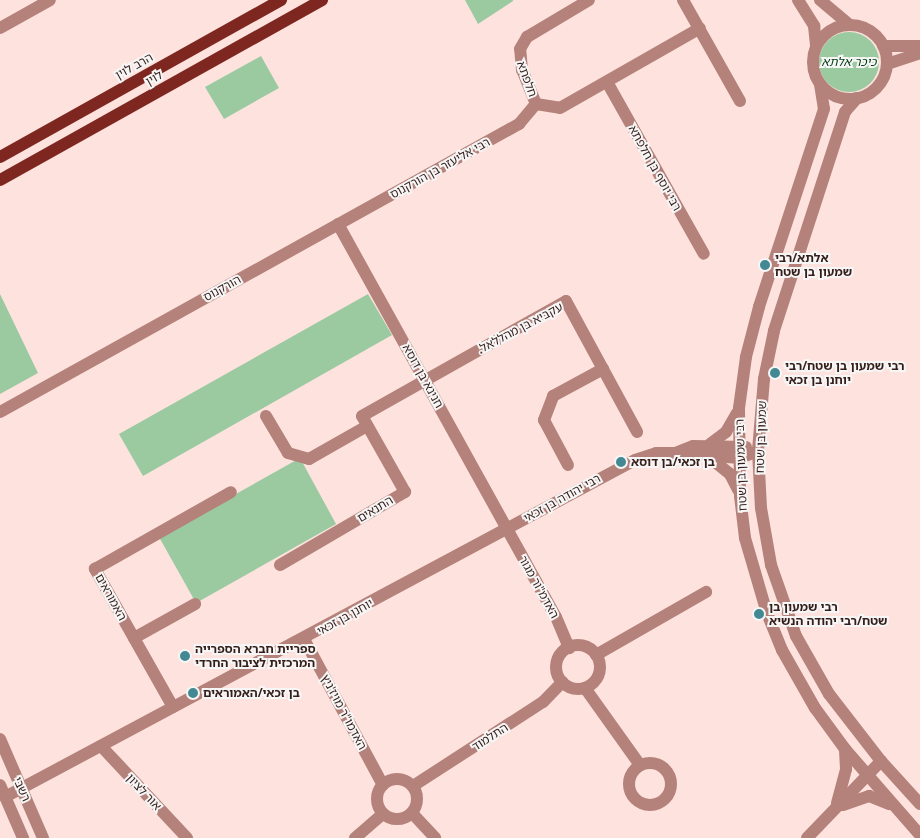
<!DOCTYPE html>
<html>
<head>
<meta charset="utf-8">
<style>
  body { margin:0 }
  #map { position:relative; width:920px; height:838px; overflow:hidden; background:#fde2de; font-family:Georgia,"Noto Sans Hebrew",serif }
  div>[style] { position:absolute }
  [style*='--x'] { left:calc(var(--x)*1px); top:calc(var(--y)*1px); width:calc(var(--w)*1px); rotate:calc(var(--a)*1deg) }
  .green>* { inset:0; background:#9bcaa1 }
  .round { border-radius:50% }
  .minor>* { height:12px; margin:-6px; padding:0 6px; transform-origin:6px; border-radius:6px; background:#b4827a }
  .minor>.ring { margin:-6px; padding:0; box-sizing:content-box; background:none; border:12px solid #b4827a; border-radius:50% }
  .major>* { height:12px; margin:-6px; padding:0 6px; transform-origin:6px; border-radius:6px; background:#7e2720 }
  .dots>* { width:14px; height:14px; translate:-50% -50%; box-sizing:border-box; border:2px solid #f6f6f6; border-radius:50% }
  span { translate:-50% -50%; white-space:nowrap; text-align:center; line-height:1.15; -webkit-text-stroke:4px #f6f6f6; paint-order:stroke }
  .park-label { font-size:12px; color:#003b12; font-style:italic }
  .street-label { font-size:12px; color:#351e1a }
  .poi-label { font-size:12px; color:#351e1a; font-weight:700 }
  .left { translate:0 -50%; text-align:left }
</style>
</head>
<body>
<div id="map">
  <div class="green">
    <i style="clip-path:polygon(465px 0,513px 0,513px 1px,478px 24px)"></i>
    <i class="round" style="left:819px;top:32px;width:60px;height:60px"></i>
    <i style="clip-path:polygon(261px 56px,279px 88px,224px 119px,205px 87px)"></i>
    <i style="clip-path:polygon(0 294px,38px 373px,0 394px)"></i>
    <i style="clip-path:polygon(368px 294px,392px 335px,143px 476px,119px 434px)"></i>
    <i style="clip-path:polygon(300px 458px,336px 524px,196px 603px,159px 537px)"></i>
  </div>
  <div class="minor">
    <i style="--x:683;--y:0;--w:116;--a:60.6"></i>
    <i style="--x:798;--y:0;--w:31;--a:58"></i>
    <i style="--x:814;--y:26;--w:19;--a:84"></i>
    <i style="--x:820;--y:0;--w:39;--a:40"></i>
    <i class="ring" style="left:813px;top:25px;width:62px;height:62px"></i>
    <i style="--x:0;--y:28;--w:57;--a:-29.2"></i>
    <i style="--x:883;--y:46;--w:37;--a:0"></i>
    <i style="--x:887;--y:64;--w:35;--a:-18"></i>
    <i style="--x:607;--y:82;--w:197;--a:60.6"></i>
    <i style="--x:820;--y:84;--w:25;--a:81"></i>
    <i style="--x:824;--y:109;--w:208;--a:108.2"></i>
    <i style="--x:759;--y:307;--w:52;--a:104.6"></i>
    <i style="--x:746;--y:357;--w:51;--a:97.8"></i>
    <i style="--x:739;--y:408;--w:88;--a:89.3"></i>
    <i style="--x:740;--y:496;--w:42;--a:83.2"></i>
    <i style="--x:745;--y:538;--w:78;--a:73.7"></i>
    <i style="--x:767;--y:613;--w:40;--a:68"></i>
    <i style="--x:782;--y:650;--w:67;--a:60.4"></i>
    <i style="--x:815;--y:708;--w:51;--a:53.8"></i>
    <i style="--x:845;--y:749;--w:114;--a:48.9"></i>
    <i style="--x:857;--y:98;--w:18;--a:131"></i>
    <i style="--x:845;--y:112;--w:230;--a:108"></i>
    <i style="--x:774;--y:331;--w:49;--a:101.8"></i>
    <i style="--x:764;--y:379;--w:72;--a:94.8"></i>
    <i style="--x:758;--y:451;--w:57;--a:87"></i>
    <i style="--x:761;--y:508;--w:58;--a:80"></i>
    <i style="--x:771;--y:565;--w:75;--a:70.6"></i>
    <i style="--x:796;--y:636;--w:67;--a:60.4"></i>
    <i style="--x:829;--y:694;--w:85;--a:52.2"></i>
    <i style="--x:881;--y:761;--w:58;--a:47.8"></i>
    <i style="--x:536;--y:104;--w:24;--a:9"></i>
    <i style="--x:560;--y:108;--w:161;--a:-29.7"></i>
    <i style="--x:338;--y:224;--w:449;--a:61"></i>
    <i style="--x:556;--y:617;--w:34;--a:67"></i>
    <i style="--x:0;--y:412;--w:594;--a:-29.03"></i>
    <i style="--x:519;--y:124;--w:26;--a:-50"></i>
    <i style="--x:536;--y:104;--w:37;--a:-112"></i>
    <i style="--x:522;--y:70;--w:21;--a:-95"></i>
    <i style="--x:520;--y:49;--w:14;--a:-60"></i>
    <i style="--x:527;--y:37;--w:72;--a:-30.8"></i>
    <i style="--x:266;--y:416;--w:43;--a:59.3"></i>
    <i style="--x:288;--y:453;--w:22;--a:16"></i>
    <i style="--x:309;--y:459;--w:67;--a:-29.6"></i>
    <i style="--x:710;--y:444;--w:20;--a:-37"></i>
    <i style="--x:726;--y:432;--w:22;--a:-60"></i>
    <i style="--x:675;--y:453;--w:19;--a:-21"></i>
    <i style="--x:693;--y:446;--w:53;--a:1.1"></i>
    <i style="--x:709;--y:457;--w:27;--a:39"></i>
    <i style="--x:730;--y:474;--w:18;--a:63"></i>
    <i style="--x:568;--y:465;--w:51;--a:-118.1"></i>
    <i style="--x:544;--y:420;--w:26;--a:-69"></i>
    <i style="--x:553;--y:396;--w:57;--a:-28.4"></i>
    <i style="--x:280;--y:565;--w:145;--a:-30.3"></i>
    <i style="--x:405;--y:492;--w:87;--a:-119.5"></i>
    <i style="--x:362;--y:416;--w:234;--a:-29.4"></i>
    <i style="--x:566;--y:301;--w:149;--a:61.5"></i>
    <i style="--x:134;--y:638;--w:70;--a:-29.1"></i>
    <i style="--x:304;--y:639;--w:166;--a:61.6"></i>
    <i class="ring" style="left:556px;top:645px;width:32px;height:32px"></i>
    <i style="--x:596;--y:655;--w:127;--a:-29.8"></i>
    <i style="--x:585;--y:688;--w:95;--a:54.5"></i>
    <i style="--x:173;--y:707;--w:159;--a:-119.5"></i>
    <i style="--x:95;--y:569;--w:156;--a:-29.5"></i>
    <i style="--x:0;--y:739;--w:108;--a:66.5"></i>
    <i style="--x:101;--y:746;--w:126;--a:46.9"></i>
    <i class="ring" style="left:629px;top:763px;width:30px;height:30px"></i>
    <i class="ring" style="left:377px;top:779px;width:28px;height:28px"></i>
    <i style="--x:0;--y:785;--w:58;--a:66.5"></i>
    <i style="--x:413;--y:786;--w:155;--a:-32.9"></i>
    <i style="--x:543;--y:702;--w:28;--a:-46"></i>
    <i style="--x:5;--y:797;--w:714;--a:-28.14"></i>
    <i style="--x:635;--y:460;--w:22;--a:-18"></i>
    <i style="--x:656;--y:453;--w:19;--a:0"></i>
    <i style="--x:675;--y:453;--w:65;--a:4.4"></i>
    <i style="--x:740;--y:458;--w:19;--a:-21"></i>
    <i style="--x:837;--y:803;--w:35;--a:-75"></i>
    <i style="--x:846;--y:769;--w:20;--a:-93"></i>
    <i style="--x:843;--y:805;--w:28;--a:-19"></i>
    <i style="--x:869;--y:796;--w:22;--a:22"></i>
    <i style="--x:412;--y:813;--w:34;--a:47"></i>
    <i style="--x:355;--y:838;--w:37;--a:-41"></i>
    <i style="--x:807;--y:838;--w:107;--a:-46.1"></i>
  </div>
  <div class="major">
    <i style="--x:0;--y:157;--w:322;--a:-29.2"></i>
    <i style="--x:0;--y:180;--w:369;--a:-29.2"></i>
  </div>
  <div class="dots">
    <i style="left:765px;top:265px;background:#438993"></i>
    <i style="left:775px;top:373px;background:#438993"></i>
    <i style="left:621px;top:462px;background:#438993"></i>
    <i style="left:759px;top:614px;background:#438993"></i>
    <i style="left:185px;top:656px;background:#438993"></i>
    <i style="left:193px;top:693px;background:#438993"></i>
  </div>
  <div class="park-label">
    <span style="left:849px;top:62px">כיכר אלתא</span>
  </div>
  <div class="street-label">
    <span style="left:134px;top:66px;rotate:-29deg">הרב לוין</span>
    <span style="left:154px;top:78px;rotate:-29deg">לוין</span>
    <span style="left:527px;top:79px;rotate:70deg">חלפתא</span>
    <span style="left:440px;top:168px;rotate:-29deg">רבי אליעזר בן הורקנוס</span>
    <span style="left:655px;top:168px;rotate:61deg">רבי יוסף בן חלפתא</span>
    <span style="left:222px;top:288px;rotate:-29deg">הורקנוס</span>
    <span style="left:520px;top:328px;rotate:-28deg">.עקביא בן מהללאל</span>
    <span style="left:423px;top:376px;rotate:61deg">חנינא בן דוסא</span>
    <span style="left:761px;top:437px;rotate:-88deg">שמעון בן שטח</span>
    <span style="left:741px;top:465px;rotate:-92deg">רבי שמעון בן שטח</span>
    <span style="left:562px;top:498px;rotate:-29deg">רבי יהודה בן זכאי</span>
    <span style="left:375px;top:509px;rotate:-31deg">התנאים</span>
    <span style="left:539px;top:587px;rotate:61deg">האדמ"ור מגור</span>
    <span style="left:111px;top:597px;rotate:61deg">האמוראים</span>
    <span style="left:345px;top:617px;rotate:-29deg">יוחנן בן זכאי</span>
    <span style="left:344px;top:712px;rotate:62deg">האדמו"ר מויז'ניץ</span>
    <span style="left:490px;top:737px;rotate:-33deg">התלמוד</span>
    <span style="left:22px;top:789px;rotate:66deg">רשבי</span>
    <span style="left:144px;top:792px;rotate:47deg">אור לציון</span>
  </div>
  <div class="poi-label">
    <span class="left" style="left:775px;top:265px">אלתא/רבי<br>שמעון בן שטח</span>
    <span class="left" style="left:785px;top:373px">רבי שמעון בן שטח/רבי<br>יוחנן בן זכאי</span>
    <span class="left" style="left:631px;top:462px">בן זכאי/בן דוסא</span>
    <span class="left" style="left:769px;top:614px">רבי שמעון בן<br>שטח/רבי יהודה הנשיא</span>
    <span class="left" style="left:195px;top:656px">ספריית חברא הספרייה<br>המרכזית לציבור החרדי</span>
    <span class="left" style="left:203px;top:693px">בן זכאי/האמוראים</span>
  </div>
</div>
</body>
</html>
